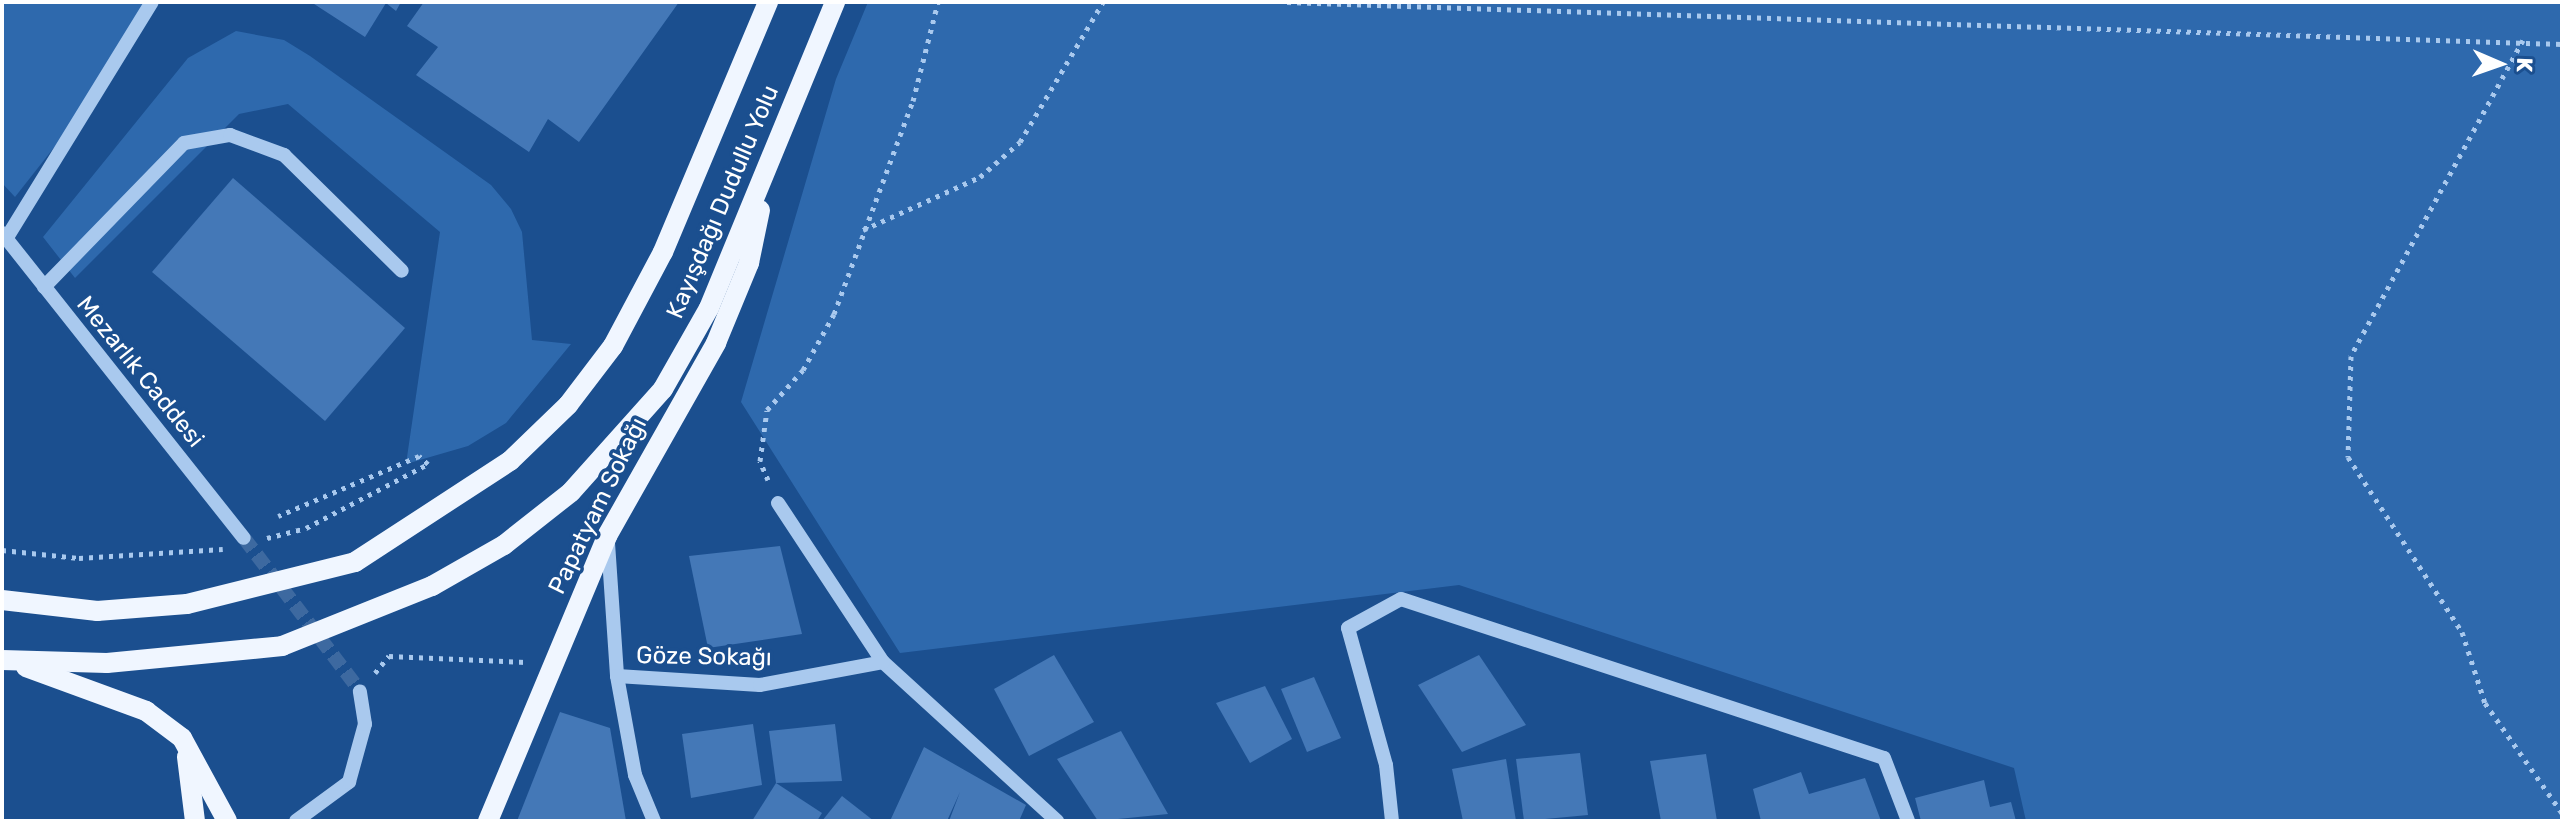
<!DOCTYPE html>
<html>
<head>
<meta charset="utf-8">
<style>
  body { margin:0 }
  #map { position:relative; width:2564px; height:823px; overflow:hidden; background:#1b4f8f; font-family:Rubik,sans-serif }
  div>[style] { position:absolute }
  [style*='--x'] { left:calc(var(--x)*1px); top:calc(var(--y)*1px); width:calc(var(--w)*1px); rotate:calc(var(--a)*1deg) }
  .green>* { inset:0; background:#2e69ad }
  .building>* { inset:0; background:#4478b7 }
  .minor-tunnel>* { height:14px; margin-top:-7px; transform-origin:0; background:repeating-linear-gradient(90deg,#3d69a0 0 14px,transparent 0 21px) }
  .path>* { height:5px; margin-top:-2.5px; transform-origin:0; background:repeating-linear-gradient(90deg,#a9c9ee 0 4px,transparent 0 10px) }
  .minor>* { height:14px; margin:-7px; padding:0 7px; transform-origin:7px; border-radius:7px; background:#a9c9ee }
  .major>* { height:20px; margin:-10px; padding:0 10px; transform-origin:10px; border-radius:10px; background:#f0f6ff }
  span { translate:-50% -50%; white-space:nowrap; text-align:center; line-height:1.15; -webkit-text-stroke:7px #1b4f8f; paint-order:stroke }
  .street-label { font-size:24px; color:#fff }
  .frame { position:absolute; inset:0; border:4px solid #fff; pointer-events:none }
  .north { position:absolute; left:2460px; top:24px; width:80px; height:80px; -webkit-text-stroke:6px #1b4f8f; paint-order:stroke; rotate:92deg; font-size:22px; font-weight:700; line-height:32px; text-align:center; color:#fff }
  .north::after { content:''; display:block; margin:auto; width:28px; height:36px; background:#fff; clip-path:polygon(50% 0,100% 100%,50% 72%,0 100%) }
</style>
</head>
<body>
<div id="map">
  <div class="green">
    <i style="clip-path:polygon(2px 2px,155px 2px,130px 51px,15px 197px,2px 183px)"></i>
    <i style="clip-path:polygon(868px 2px,2562px 2px,2562px 821px,2026px 821px,2014px 768px,1459px 585px,900px 653px,741px 402px,836px 79px)"></i>
    <i style="clip-path:polygon(236px 31px,284px 40px,310px 56px,491px 185px,511px 209px,522px 232px,532px 340px,571px 344px,506px 423px,468px 446px,406px 464px,440px 232px,288px 104px,239px 114px,75px 278px,43px 237px,188px 58px)"></i>
  </div>
  <div class="building">
    <i style="clip-path:polygon(311px 2px,401px 2px,396px 11px,386px 3px,365px 37px)"></i>
    <i style="clip-path:polygon(424px 2px,679px 2px,579px 142px,548px 119px,529px 152px,416px 75px,438px 47px,407px 26px)"></i>
    <i style="clip-path:polygon(233px 178px,405px 328px,325px 421px,152px 272px)"></i>
    <i style="clip-path:polygon(780px 546px,802px 634px,708px 648px,689px 556px)"></i>
    <i style="clip-path:polygon(1054px 655px,1094px 722px,1029px 756px,994px 689px)"></i>
    <i style="clip-path:polygon(1479px 655px,1526px 725px,1462px 752px,1418px 685px)"></i>
    <i style="clip-path:polygon(1314px 677px,1341px 738px,1307px 752px,1281px 689px)"></i>
    <i style="clip-path:polygon(1265px 686px,1292px 739px,1250px 763px,1216px 703px)"></i>
    <i style="clip-path:polygon(560px 712px,610px 728px,626px 821px,517px 821px)"></i>
    <i style="clip-path:polygon(753px 724px,762px 785px,691px 798px,682px 734px)"></i>
    <i style="clip-path:polygon(835px 724px,842px 781px,776px 783px,769px 731px)"></i>
    <i style="clip-path:polygon(1121px 731px,1168px 814px,1098px 821px,1057px 759px)"></i>
    <i style="clip-path:polygon(924px 747px,1026px 805px,1019px 821px,949px 821px,960px 792px,947px 821px,890px 821px)"></i>
    <i style="clip-path:polygon(1580px 753px,1588px 815px,1524px 821px,1516px 759px)"></i>
    <i style="clip-path:polygon(1706px 754px,1717px 821px,1661px 821px,1650px 761px)"></i>
    <i style="clip-path:polygon(1506px 759px,1516px 821px,1463px 821px,1452px 769px)"></i>
    <i style="clip-path:polygon(1801px 772px,1809px 794px,1865px 778px,1881px 821px,1761px 821px,1753px 789px)"></i>
    <i style="clip-path:polygon(1984px 780px,1990px 807px,2011px 802px,2016px 821px,1921px 821px,1915px 798px)"></i>
    <i style="clip-path:polygon(776px 783px,822px 813px,817px 821px,752px 821px)"></i>
    <i style="clip-path:polygon(842px 796px,874px 821px,822px 821px)"></i>
  </div>
  <div class="minor-tunnel">
    <i style="--x:244;--y:538;--w:192;--a:52.8"></i>
  </div>
  <div class="path">
    <i style="--x:1287;--y:2;--w:1276;--a:1.89"></i>
    <i style="--x:2523;--y:40;--w:360;--a:118.6"></i>
    <i style="--x:2351;--y:356;--w:101;--a:91.7"></i>
    <i style="--x:2348;--y:457;--w:209;--a:56.9"></i>
    <i style="--x:2462;--y:632;--w:75;--a:72.1"></i>
    <i style="--x:2485;--y:703;--w:134;--a:55"></i>
    <i style="--x:863;--y:230;--w:128;--a:-24.4"></i>
    <i style="--x:980;--y:177;--w:53;--a:-41.2"></i>
    <i style="--x:1020;--y:142;--w:163;--a:-59.3"></i>
    <i style="--x:768;--y:480;--w:21;--a:-113"></i>
    <i style="--x:760;--y:461;--w:51;--a:-82.2"></i>
    <i style="--x:767;--y:410;--w:54;--a:-48"></i>
    <i style="--x:803;--y:370;--w:64;--a:-61"></i>
    <i style="--x:834;--y:314;--w:227;--a:-69.7"></i>
    <i style="--x:913;--y:101;--w:102;--a:-75.8"></i>
    <i style="--x:267;--y:538;--w:40;--a:-14.4"></i>
    <i style="--x:306;--y:528;--w:138;--a:-27.7"></i>
    <i style="--x:428;--y:464;--w:12;--a:-138"></i>
    <i style="--x:419;--y:456;--w:153;--a:156.9"></i>
    <i style="--x:2;--y:550;--w:77;--a:5.9"></i>
    <i style="--x:79;--y:558;--w:144;--a:-3.6"></i>
    <i style="--x:375;--y:673;--w:22;--a:-51"></i>
    <i style="--x:389;--y:656;--w:137;--a:2.5"></i>
  </div>
  <div class="minor">
    <i style="--x:2;--y:233;--w:389;--a:51.6"></i>
    <i style="--x:6;--y:239;--w:278;--a:-58.4"></i>
    <i style="--x:44;--y:287;--w:201;--a:-45.8"></i>
    <i style="--x:184;--y:143;--w:47;--a:-9.9"></i>
    <i style="--x:230;--y:135;--w:58;--a:20.3"></i>
    <i style="--x:284;--y:155;--w:165;--a:44.5"></i>
    <i style="--x:778;--y:503;--w:191;--a:56.6"></i>
    <i style="--x:883;--y:662;--w:236;--a:42.4"></i>
    <i style="--x:608;--y:543;--w:133;--a:86.1"></i>
    <i style="--x:617;--y:676;--w:101;--a:79.7"></i>
    <i style="--x:635;--y:775;--w:50;--a:67.6"></i>
    <i style="--x:617;--y:676;--w:143;--a:3.6"></i>
    <i style="--x:760;--y:685;--w:125;--a:-10.6"></i>
    <i style="--x:296;--y:821;--w:66;--a:-36.3"></i>
    <i style="--x:349;--y:782;--w:60;--a:-74.6"></i>
    <i style="--x:365;--y:724;--w:33;--a:-99"></i>
    <i style="--x:1392;--y:821;--w:56;--a:-96.1"></i>
    <i style="--x:1386;--y:765;--w:142;--a:-105.5"></i>
    <i style="--x:1348;--y:628;--w:60;--a:-28.7"></i>
    <i style="--x:1401;--y:599;--w:508;--a:18.22"></i>
    <i style="--x:1884;--y:758;--w:67;--a:69.1"></i>
  </div>
  <div class="major">
    <i style="--x:2;--y:600;--w:96;--a:6.6"></i>
    <i style="--x:97;--y:611;--w:90;--a:-4.4"></i>
    <i style="--x:187;--y:604;--w:173;--a:-14"></i>
    <i style="--x:355;--y:562;--w:185;--a:-33.1"></i>
    <i style="--x:510;--y:461;--w:81;--a:-44"></i>
    <i style="--x:568;--y:405;--w:74;--a:-52.7"></i>
    <i style="--x:613;--y:346;--w:106;--a:-62"></i>
    <i style="--x:663;--y:252;--w:271;--a:-67.2"></i>
    <i style="--x:2;--y:660;--w:105;--a:1.6"></i>
    <i style="--x:107;--y:663;--w:176;--a:-5.5"></i>
    <i style="--x:282;--y:646;--w:162;--a:-21.8"></i>
    <i style="--x:432;--y:586;--w:83;--a:-29.7"></i>
    <i style="--x:504;--y:545;--w:85;--a:-38.3"></i>
    <i style="--x:571;--y:492;--w:138;--a:-48.2"></i>
    <i style="--x:663;--y:389;--w:93;--a:-60.4"></i>
    <i style="--x:709;--y:308;--w:331;--a:-67.6"></i>
    <i style="--x:26;--y:667;--w:128;--a:20.1"></i>
    <i style="--x:146;--y:711;--w:45;--a:36.9"></i>
    <i style="--x:182;--y:738;--w:94;--a:61.5"></i>
    <i style="--x:187;--y:757;--w:64;--a:82.9"></i>
    <i style="--x:488;--y:821;--w:309;--a:-67.3"></i>
    <i style="--x:607;--y:536;--w:222;--a:-60.5"></i>
    <i style="--x:716;--y:343;--w:87;--a:-67.6"></i>
    <i style="--x:749;--y:263;--w:54;--a:-78.3"></i>
  </div>
  <div class="street-label">
    <span style="left:723px;top:202px;rotate:-67deg">Kayışdağı Dudullu Yolu</span>
    <span style="left:140px;top:372px;rotate:51deg">Mezarlık Caddesi</span>
    <span style="left:598px;top:506px;rotate:-64deg">Papatyam Sokağı</span>
    <span style="left:704px;top:657px;rotate:1deg">Göze Sokağı</span>
  </div>
  <div class="frame"></div>
  <div class="north">K</div>
</div>
</body>
</html>
